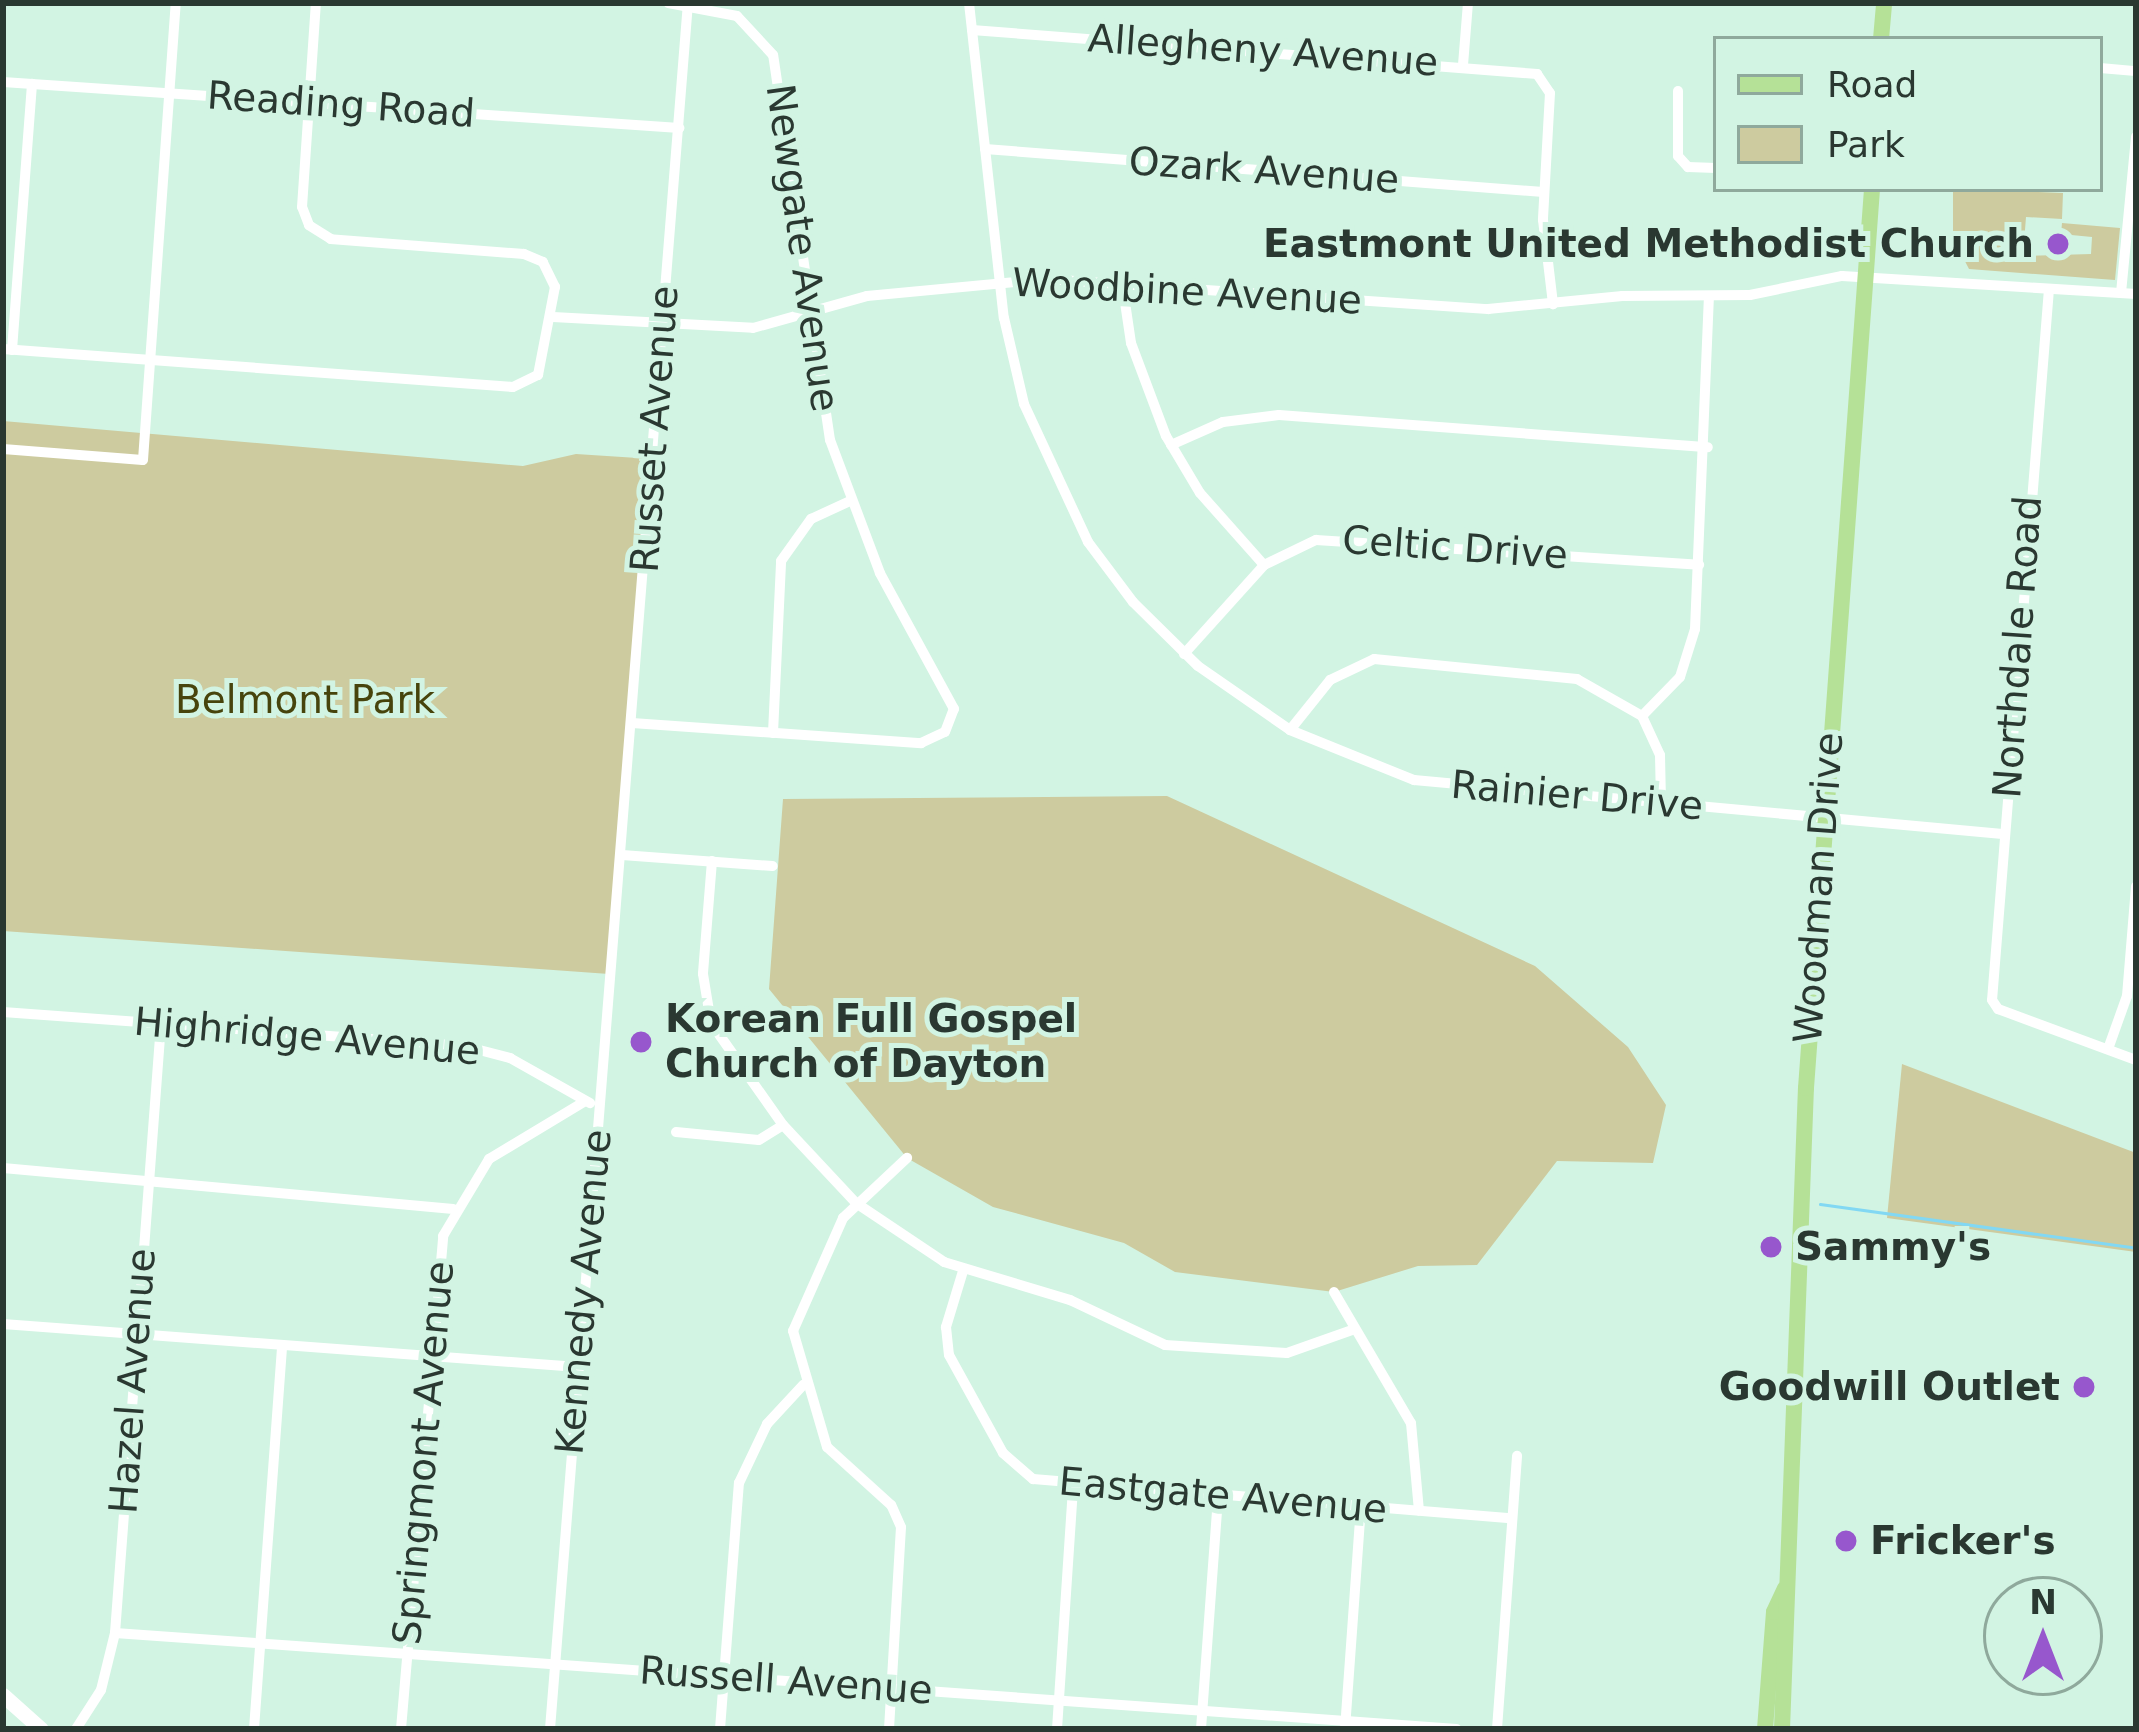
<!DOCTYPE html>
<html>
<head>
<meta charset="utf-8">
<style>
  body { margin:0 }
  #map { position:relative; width:2139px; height:1732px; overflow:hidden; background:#d2f4e3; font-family:"DejaVu Sans",sans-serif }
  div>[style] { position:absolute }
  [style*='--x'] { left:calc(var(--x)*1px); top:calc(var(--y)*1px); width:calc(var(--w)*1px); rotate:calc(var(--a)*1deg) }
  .green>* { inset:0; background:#cdcb9f }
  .stream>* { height:3px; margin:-1.5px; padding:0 1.5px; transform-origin:1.5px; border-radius:1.5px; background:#82d8f3 }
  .street>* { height:10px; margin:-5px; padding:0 5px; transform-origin:5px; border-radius:5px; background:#fff }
  .secondary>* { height:15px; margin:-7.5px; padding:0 7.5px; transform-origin:7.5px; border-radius:7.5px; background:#fff }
  .primary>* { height:16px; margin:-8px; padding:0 8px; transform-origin:8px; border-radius:8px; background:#b5e197 }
  .dots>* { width:33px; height:33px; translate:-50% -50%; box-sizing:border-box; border:6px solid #d2f4e3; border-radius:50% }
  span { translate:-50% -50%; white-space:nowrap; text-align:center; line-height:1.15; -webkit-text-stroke:10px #d2f4e3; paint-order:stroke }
  .street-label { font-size:39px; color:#2a3831 }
  .poi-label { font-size:39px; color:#2a3831; font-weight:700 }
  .right { translate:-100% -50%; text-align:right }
  .left { translate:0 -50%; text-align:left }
  .park-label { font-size:39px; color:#47440c }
  .frame { position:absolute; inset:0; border:6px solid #2a3831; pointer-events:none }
  .legend { position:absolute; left:1713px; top:36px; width:390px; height:156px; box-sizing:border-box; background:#d2f4e3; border:3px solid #8fa99c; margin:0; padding:15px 21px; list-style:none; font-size:36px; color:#2a3831 }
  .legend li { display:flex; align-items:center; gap:24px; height:60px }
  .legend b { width:60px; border:3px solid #8fa99c }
  .north { position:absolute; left:1983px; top:1576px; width:120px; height:120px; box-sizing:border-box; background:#d2f4e3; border:3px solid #8fa99c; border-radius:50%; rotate:0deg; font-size:33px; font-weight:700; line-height:48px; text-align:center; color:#2a3831 }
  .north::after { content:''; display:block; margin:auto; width:42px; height:54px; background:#9757cd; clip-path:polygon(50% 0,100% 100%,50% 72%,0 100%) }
</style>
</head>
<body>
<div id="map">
  <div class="green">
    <i style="clip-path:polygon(1953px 189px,2063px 193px,2062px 219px,2026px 217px,2023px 256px,2091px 254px,2092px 237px,2061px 234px,2062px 223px,2120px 228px,2115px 280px,1969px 269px,1953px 238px)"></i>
    <i style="clip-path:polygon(3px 421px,523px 466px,576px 454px,653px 459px,609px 974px,3px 931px)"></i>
    <i style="clip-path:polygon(1167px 796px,1535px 966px,1628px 1047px,1666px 1105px,1653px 1163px,1557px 1161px,1477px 1265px,1418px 1266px,1334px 1292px,1175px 1272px,1124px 1243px,993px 1207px,907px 1158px,769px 989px,783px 799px)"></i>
    <i style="clip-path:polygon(1902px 1064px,2136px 1153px,2136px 1252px,1887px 1218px)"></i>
  </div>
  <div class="stream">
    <i style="--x:1820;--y:1204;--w:319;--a:7.9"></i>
  </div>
  <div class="street">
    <i style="--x:969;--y:3;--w:317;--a:83.7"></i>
    <i style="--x:1004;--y:318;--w:88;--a:76.9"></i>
    <i style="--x:1024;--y:404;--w:152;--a:65.1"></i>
    <i style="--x:1088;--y:542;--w:75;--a:53.1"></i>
    <i style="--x:1133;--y:602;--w:91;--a:44.6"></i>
    <i style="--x:1198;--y:666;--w:112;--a:34.8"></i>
    <i style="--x:1290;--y:730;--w:134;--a:22"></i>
    <i style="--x:1414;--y:780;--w:591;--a:5.24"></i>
    <i style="--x:972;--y:30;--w:567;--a:4.45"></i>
    <i style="--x:1537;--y:74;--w:23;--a:56"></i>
    <i style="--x:1550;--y:93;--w:127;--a:93.2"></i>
    <i style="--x:1543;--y:220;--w:85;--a:83.2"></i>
    <i style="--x:1463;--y:65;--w:62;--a:-85.4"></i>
    <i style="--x:2100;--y:68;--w:36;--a:5"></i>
    <i style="--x:3;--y:82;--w:678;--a:3.89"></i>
    <i style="--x:1678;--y:91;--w:65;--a:90"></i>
    <i style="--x:1678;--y:156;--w:15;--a:48"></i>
    <i style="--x:1688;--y:167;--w:28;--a:2"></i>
    <i style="--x:985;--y:149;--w:560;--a:4.41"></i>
    <i style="--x:1122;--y:282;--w:62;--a:81.6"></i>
    <i style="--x:1131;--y:343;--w:99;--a:69.4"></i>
    <i style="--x:1166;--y:436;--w:66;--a:59.2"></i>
    <i style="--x:1200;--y:493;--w:96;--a:48.4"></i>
    <i style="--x:2049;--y:289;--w:713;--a:94.58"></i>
    <i style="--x:1992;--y:1000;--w:11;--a:56"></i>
    <i style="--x:1998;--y:1009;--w:147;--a:20.3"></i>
    <i style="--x:2121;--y:293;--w:157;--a:-84.5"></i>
    <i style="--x:553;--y:317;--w:200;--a:3.1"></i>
    <i style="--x:753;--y:328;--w:118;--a:-15.7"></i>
    <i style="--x:867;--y:296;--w:180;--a:-5.4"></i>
    <i style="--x:1046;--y:279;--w:443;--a:3.9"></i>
    <i style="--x:1488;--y:309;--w:135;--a:-5.5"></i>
    <i style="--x:1622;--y:296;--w:128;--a:-0.4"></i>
    <i style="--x:1750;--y:295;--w:94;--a:-11.7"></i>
    <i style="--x:1842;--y:276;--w:295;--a:3.5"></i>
    <i style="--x:3;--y:349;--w:511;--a:4.26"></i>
    <i style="--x:513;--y:387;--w:28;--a:-26"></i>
    <i style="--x:538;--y:375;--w:90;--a:-79.1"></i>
    <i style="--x:555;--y:287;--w:28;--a:-116"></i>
    <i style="--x:543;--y:262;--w:21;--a:-157"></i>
    <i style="--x:524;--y:254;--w:194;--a:-175.6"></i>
    <i style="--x:331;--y:239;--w:26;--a:-148"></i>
    <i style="--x:309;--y:225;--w:19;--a:-111"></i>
    <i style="--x:302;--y:207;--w:204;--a:-86.1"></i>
    <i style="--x:12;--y:350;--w:267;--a:-85.7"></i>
    <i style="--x:1171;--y:445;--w:57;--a:-23.9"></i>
    <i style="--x:1223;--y:422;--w:56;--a:-7.1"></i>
    <i style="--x:1279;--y:415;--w:430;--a:4.3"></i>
    <i style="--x:3;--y:449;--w:140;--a:4.5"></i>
    <i style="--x:143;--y:460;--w:458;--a:-85.9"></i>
    <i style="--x:1184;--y:654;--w:120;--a:-48"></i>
    <i style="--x:1264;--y:565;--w:58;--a:-25.7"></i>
    <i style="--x:1316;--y:540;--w:384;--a:3.7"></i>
    <i style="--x:1642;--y:716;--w:54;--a:-45.7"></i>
    <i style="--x:1680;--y:677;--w:50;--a:-72.6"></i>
    <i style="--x:1695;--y:629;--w:333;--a:-87.6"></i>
    <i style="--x:632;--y:723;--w:290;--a:4"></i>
    <i style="--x:921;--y:743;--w:26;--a:-25"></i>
    <i style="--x:945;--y:732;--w:25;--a:-69"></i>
    <i style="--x:954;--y:709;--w:155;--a:-118.6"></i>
    <i style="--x:880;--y:573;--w:142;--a:-110.6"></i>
    <i style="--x:830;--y:440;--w:389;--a:-98.4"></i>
    <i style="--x:773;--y:55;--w:53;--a:-132.7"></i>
    <i style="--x:737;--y:16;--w:70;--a:-169.3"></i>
    <i style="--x:1290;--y:730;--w:64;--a:-51.3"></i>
    <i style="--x:1330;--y:680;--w:49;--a:-25.5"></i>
    <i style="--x:1374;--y:659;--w:204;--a:5.6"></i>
    <i style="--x:1577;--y:679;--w:75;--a:29.6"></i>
    <i style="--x:1642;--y:716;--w:43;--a:65.2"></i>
    <i style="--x:1660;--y:755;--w:48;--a:88.8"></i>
    <i style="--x:773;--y:733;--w:172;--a:-87.3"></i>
    <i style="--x:781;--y:561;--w:52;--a:-54.5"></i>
    <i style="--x:811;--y:519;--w:43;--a:-24.8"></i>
    <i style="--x:622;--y:855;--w:151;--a:4.2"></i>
    <i style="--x:712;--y:861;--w:113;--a:94.6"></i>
    <i style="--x:703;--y:974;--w:50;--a:80.7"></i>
    <i style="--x:711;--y:1023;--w:125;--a:54.8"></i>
    <i style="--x:783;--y:1125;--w:107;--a:46.9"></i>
    <i style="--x:856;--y:1203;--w:106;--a:33.8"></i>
    <i style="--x:944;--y:1262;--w:132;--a:16.8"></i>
    <i style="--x:1070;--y:1300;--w:105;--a:25.3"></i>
    <i style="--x:1165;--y:1345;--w:122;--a:3.8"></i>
    <i style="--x:1287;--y:1353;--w:72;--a:-19.4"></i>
    <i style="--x:3;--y:1012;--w:462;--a:4.2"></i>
    <i style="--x:464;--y:1046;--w:48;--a:14.6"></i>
    <i style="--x:510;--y:1058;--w:92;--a:29.4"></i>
    <i style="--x:2108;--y:1049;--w:56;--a:-70.3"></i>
    <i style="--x:2127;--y:996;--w:110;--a:-85.3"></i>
    <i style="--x:676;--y:1132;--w:83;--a:5.5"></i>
    <i style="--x:759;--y:1140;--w:28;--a:-32"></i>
    <i style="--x:3;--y:1168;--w:452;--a:5.2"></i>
    <i style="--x:963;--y:1271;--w:59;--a:106.9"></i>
    <i style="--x:946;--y:1327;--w:28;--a:84"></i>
    <i style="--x:949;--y:1355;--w:112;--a:61.1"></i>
    <i style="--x:1003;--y:1453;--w:40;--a:41"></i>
    <i style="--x:1033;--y:1479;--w:479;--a:4.7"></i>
    <i style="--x:1334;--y:1292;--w:152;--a:59.6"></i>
    <i style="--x:1411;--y:1423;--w:88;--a:84.8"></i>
    <i style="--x:3;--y:1324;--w:576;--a:4.28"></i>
    <i style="--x:115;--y:1633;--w:1345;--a:4.09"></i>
    <i style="--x:76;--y:1729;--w:46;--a:-57.3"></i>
    <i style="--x:101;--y:1690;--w:59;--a:-76.2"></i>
    <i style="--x:115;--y:1633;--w:611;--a:-85.68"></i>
    <i style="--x:254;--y:1729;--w:385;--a:-85.8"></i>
    <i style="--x:401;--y:1729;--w:495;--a:-85.1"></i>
    <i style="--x:443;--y:1236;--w:90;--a:-59.1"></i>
    <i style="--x:489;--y:1159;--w:111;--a:-31"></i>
    <i style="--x:550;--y:1729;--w:1732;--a:-85.43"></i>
    <i style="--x:720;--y:1729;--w:247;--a:-85.6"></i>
    <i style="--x:739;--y:1483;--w:65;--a:-64.6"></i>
    <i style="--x:767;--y:1424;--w:54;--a:-47.2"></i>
    <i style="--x:889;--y:1729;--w:202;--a:-86.6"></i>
    <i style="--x:901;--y:1527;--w:24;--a:-114"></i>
    <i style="--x:891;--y:1505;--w:86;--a:-137.8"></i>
    <i style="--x:827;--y:1447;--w:121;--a:-106.3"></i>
    <i style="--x:793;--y:1331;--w:124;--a:-66.1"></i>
    <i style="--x:843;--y:1218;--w:88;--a:-43.2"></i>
    <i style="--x:1057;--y:1729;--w:242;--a:-86.2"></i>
    <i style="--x:1201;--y:1729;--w:233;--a:-85.8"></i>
    <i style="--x:1345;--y:1729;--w:222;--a:-85.9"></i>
    <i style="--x:1497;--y:1729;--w:274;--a:-85.8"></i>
  </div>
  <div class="secondary">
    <i style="--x:3;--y:1695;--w:51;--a:41.8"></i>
  </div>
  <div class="primary">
    <i style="--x:1881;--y:39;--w:36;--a:-85"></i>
    <i style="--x:1765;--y:1729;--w:117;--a:-85.6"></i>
    <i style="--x:1774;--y:1612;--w:26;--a:-65"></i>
    <i style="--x:1782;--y:1729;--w:641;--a:-87.86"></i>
    <i style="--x:1806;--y:1088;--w:901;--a:-85.8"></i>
  </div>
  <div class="dots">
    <i style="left:2058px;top:244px;background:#9757cd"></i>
    <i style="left:641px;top:1042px;background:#9757cd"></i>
    <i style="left:1771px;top:1247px;background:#9757cd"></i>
    <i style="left:2084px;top:1387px;background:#9757cd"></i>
    <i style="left:1846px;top:1541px;background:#9757cd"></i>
  </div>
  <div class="street-label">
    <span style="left:1263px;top:51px;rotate:4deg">Allegheny Avenue</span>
    <span style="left:341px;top:105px;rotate:4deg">Reading Road</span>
    <span style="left:1264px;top:171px;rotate:4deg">Ozark Avenue</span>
    <span style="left:802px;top:248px;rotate:82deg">Newgate Avenue</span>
    <span style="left:1187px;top:292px;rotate:3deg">Woodbine Avenue</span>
    <span style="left:655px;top:429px;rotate:-86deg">Russet Avenue</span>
    <span style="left:1455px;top:548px;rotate:4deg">Celtic Drive</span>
    <span style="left:2018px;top:647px;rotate:-86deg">Northdale Road</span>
    <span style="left:1577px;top:796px;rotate:5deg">Rainier Drive</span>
    <span style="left:1819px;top:888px;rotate:-86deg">Woodman Drive</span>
    <span style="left:307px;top:1037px;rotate:5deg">Highridge Avenue</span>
    <span style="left:584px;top:1292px;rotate:-85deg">Kennedy Avenue</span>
    <span style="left:133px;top:1381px;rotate:-86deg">Hazel Avenue</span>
    <span style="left:424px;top:1453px;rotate:-85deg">Springmont Avenue</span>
    <span style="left:1223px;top:1496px;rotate:5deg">Eastgate Avenue</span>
    <span style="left:786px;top:1681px;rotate:4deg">Russell Avenue</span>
  </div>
  <div class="poi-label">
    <span class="right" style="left:2034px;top:244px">Eastmont United Methodist Church</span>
    <span class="left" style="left:665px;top:1042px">Korean Full Gospel<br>Church of Dayton</span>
    <span class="left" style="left:1795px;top:1247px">Sammy's</span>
    <span class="right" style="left:2060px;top:1387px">Goodwill Outlet</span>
    <span class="left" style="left:1870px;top:1541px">Fricker's</span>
  </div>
  <div class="park-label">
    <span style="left:305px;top:700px">Belmont Park</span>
  </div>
  <div class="frame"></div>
  <ul class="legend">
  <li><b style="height:15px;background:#b5e197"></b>Road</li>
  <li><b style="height:33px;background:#cdcb9f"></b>Park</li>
  </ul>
  <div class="north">N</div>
</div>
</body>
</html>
